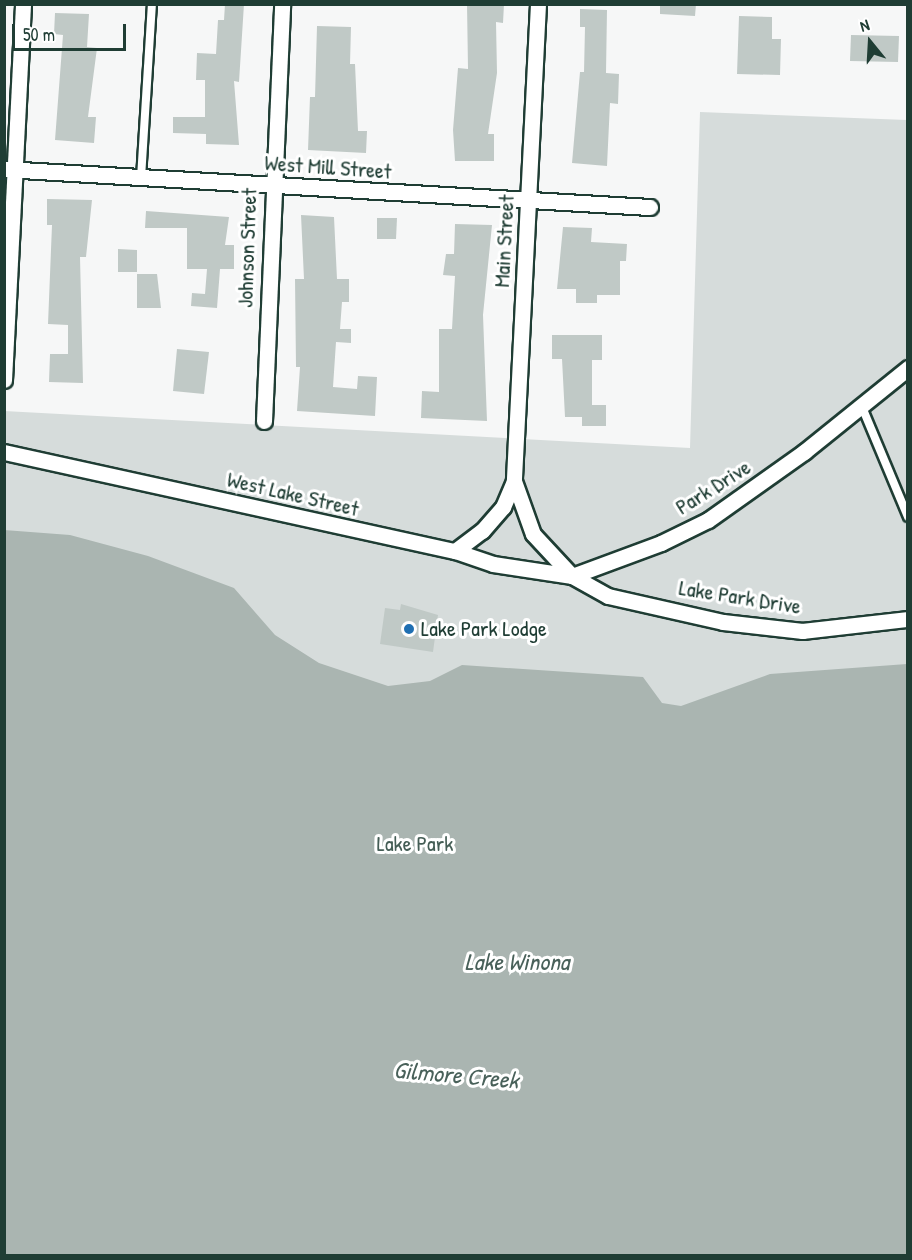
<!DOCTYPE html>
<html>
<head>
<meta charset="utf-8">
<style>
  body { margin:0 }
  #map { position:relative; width:912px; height:1260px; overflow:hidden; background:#f6f7f7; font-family:"Patrick Hand",sans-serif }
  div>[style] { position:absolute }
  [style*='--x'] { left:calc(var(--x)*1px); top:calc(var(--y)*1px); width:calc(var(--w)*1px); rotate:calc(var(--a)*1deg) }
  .green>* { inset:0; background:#d6dcdb }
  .water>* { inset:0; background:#aab5b1 }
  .building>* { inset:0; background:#c0c9c6 }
  .roads { filter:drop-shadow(2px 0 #1f3d34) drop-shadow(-2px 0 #1f3d34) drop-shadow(0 2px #1f3d34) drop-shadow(0 -2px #1f3d34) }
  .service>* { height:8px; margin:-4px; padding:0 4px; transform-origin:4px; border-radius:4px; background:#fff }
  .minor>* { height:15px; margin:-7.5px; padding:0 7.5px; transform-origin:7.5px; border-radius:7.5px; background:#fff }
  .dots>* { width:16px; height:16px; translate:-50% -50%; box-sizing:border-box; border:3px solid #fff; border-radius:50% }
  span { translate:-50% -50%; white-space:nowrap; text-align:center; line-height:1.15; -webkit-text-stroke:6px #fff; paint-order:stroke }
  .street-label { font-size:22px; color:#1f3d34 }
  .poi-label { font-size:22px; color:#1f3d34 }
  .left { translate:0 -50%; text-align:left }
  .park-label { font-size:22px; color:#445d55 }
  .water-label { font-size:24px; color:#49615a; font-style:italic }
  .frame { position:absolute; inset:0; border:6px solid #1f3d34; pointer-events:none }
  .north { position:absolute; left:840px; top:12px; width:60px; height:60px; -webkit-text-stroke:4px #fff; paint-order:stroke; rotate:342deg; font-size:16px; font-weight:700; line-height:24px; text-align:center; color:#1f3d34 }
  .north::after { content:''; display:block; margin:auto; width:21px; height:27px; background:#1f3d34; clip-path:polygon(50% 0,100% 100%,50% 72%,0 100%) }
  .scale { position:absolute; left:12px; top:24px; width:114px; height:27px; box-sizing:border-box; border:3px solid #1f3d34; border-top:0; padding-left:8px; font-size:18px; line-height:21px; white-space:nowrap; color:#1f3d34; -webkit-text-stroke:4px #fff; paint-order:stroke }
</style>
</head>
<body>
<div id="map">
  <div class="green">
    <i style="clip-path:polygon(700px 112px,907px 120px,907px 1255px,5px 1255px,4px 411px,690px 448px)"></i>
  </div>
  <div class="water">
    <i style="clip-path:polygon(4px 530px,70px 535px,148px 556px,234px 588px,275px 635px,319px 663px,388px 686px,430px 681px,462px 665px,643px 677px,662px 703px,681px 706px,770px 674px,907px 664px,907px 1255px,5px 1255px)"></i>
  </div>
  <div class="building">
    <i style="clip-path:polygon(225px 4px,244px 4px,239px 82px,234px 81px,239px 145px,206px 144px,206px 134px,173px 133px,173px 117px,205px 117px,205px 80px,196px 80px,197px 53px,216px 54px,218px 20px,224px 20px)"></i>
    <i style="clip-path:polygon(467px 4px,504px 4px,503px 23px,496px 22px,497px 73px,488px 134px,494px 134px,494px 161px,455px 161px,453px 130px,458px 68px,468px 69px)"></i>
    <i style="clip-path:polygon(660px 4px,696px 4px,695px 16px,660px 14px)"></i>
    <i style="clip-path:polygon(580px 9px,607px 10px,606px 73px,619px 74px,618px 104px,610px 103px,607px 166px,572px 163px,580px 72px,584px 72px,585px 27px,580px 27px)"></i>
    <i style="clip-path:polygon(55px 13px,89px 14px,87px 47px,97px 48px,88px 117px,96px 117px,94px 143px,55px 140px,63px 35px,54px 34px)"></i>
    <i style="clip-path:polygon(739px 16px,772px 17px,772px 39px,781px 39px,780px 75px,737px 74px)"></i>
    <i style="clip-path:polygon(317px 26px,351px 27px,350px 64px,355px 64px,358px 131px,367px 131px,366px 153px,308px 150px,310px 97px,315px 97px)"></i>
    <i style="clip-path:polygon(851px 35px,899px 36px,898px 62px,850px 61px)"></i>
    <i style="clip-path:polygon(47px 199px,92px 200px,86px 257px,80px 257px,83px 383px,49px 382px,50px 354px,68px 354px,68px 325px,48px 324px,52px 225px,47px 225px)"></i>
    <i style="clip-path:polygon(146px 211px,229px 217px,225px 245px,234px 245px,234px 269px,220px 269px,217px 308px,191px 306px,192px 293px,205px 294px,207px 269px,187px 269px,187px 228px,145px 228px)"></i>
    <i style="clip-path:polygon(301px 215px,334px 217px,337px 279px,349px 279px,349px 302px,342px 302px,340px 329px,351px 329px,351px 343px,336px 342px,333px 387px,357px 389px,358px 376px,377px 377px,375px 416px,297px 411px,300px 367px,296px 367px,295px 279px,304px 279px)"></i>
    <i style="clip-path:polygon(377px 218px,397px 218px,396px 239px,377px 239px)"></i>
    <i style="clip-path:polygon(455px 224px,492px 225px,483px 315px,487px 421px,421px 418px,422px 391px,439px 392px,439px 329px,452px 329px,455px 276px,443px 275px,446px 254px,454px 254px)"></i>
    <i style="clip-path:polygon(563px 227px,592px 228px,591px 242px,627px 244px,626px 261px,620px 261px,620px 295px,597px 295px,597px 303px,576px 303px,576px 289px,557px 289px)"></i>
    <i style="clip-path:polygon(118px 249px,137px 250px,137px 272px,118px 272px)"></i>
    <i style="clip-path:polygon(137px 274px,157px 274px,161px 308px,137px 308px)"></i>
    <i style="clip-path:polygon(552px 335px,602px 335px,602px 360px,592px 360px,592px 405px,606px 405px,606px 426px,582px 426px,582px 417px,565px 417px,562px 359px,552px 359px)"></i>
    <i style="clip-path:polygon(177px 349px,209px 352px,204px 394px,173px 391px)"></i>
    <i style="clip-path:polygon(401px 604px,438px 615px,433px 652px,380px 644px,385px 608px,400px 610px)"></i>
  </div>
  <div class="roads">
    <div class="service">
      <i style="--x:141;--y:178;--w:174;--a:-86.4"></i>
      <i style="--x:862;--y:407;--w:119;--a:67.3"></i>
    </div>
    <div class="minor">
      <i style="--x:538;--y:4;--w:478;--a:92.9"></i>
      <i style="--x:514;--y:481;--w:56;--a:70.3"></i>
      <i style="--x:533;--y:534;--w:57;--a:47.1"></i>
      <i style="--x:572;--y:576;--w:41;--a:29.1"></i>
      <i style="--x:608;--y:596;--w:118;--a:12.7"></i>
      <i style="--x:723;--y:622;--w:80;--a:6.5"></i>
      <i style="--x:802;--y:631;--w:107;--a:-6.5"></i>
      <i style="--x:4;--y:169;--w:647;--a:3.37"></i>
      <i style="--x:4;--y:380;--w:376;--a:-87.1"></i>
      <i style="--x:264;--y:421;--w:417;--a:-87.5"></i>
      <i style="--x:4;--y:452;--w:462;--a:12.4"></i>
      <i style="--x:455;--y:551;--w:40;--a:18.9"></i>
      <i style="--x:493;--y:564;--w:80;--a:8.6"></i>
      <i style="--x:572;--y:576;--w:95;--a:-20.3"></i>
      <i style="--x:661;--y:543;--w:52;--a:-26.1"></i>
      <i style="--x:708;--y:520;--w:118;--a:-35.3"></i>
      <i style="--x:804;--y:452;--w:134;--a:-38.9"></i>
      <i style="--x:455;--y:551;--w:34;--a:-37"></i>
      <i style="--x:482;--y:531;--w:32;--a:-49"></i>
      <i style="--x:503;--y:507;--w:28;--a:-67"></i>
    </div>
  </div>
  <div class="dots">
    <i style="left:409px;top:629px;background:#1f6fb2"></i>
  </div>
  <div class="street-label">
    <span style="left:328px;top:167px;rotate:4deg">West Mill Street</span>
    <span style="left:504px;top:241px;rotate:-87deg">Main Street</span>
    <span style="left:247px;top:248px;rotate:-88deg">Johnson Street</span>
    <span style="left:713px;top:487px;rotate:-32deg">Park Drive</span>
    <span style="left:293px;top:494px;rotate:13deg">West Lake Street</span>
    <span style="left:740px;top:597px;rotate:9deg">Lake Park Drive</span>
  </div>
  <div class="poi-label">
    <span class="left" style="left:421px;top:629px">Lake Park Lodge</span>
  </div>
  <div class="park-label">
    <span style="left:415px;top:844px">Lake Park</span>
  </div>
  <div class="water-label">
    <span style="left:517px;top:962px">Lake Winona</span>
    <span style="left:456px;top:1075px;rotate:5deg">Gilmore Creek</span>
  </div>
  <div class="frame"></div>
  <div class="north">N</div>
  <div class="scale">50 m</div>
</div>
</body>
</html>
